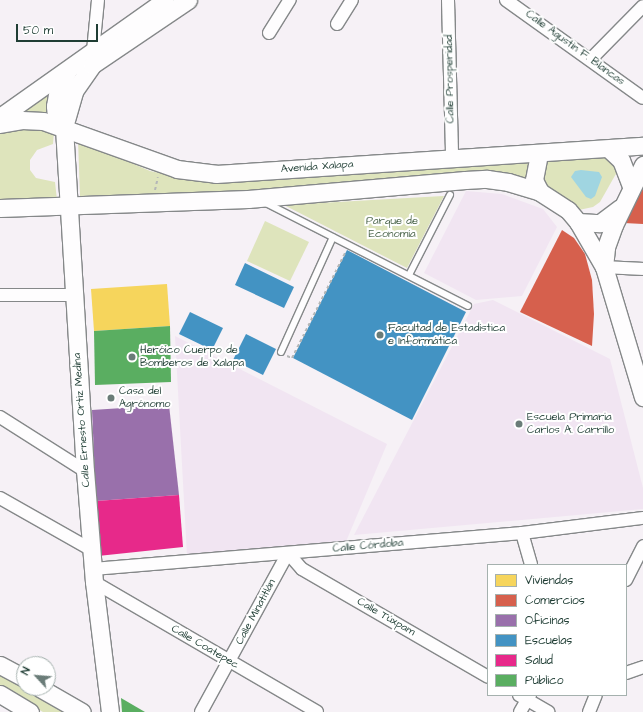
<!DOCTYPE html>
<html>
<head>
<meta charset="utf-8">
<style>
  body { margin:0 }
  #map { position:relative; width:643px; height:712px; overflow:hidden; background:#f6f1f6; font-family:"Architects Daughter",sans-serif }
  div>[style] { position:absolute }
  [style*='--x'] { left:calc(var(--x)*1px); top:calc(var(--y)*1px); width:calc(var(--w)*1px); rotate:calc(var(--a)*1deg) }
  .built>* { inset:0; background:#f1e5f2 }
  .green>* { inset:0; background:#dee4bc }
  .water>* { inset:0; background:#a0d5e1 }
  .homes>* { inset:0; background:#f6d55c }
  .shops>* { inset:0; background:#d6604d }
  .offices>* { inset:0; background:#9970ab }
  .schools>* { inset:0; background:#4393c3 }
  .health>* { inset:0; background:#e7298a }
  .public>* { inset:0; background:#5aae61 }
  .path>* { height:2px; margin-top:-1px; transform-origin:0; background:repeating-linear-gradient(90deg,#b5b7b7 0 3px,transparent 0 6px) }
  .roads { filter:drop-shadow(1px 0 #858889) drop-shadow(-1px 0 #858889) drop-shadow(0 1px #858889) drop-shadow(0 -1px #858889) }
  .service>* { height:6px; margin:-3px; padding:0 3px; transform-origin:3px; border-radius:3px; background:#fefdfe }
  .minor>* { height:12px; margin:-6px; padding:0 6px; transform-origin:6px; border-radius:6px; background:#fefdfe }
  .secondary>* { height:17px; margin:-8.5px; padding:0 8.5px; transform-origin:8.5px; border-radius:8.5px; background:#fefdfe }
  .dots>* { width:11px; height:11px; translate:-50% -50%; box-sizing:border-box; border:2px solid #fff; border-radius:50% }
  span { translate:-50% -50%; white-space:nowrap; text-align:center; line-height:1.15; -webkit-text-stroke:4px #fff; paint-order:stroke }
  .street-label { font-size:11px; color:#1f3d34 }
  .park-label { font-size:11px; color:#4a644a }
  .poi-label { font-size:11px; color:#1f3d34 }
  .left { translate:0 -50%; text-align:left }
  .legend { position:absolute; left:487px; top:564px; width:140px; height:132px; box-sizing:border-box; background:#fff; border:1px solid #a5b1ae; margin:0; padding:5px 7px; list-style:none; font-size:12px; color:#1f3d34 }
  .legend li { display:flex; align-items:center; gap:8px; height:20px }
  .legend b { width:20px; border:1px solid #a5b1ae }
  .north { position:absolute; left:16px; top:656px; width:40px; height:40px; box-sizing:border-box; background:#fff; border:1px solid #a5b1ae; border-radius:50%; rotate:296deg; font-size:11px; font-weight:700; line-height:16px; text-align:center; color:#1f3d34 }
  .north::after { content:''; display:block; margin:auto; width:14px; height:18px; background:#6a7c78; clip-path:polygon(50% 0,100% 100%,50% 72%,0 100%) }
  .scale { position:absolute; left:16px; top:24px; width:82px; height:18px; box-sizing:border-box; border:2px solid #1f3d34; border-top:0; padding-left:5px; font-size:12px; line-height:14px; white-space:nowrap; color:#1f3d34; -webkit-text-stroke:3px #fff; paint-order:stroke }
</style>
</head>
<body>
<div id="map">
  <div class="built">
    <i style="clip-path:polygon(466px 191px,502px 194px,543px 209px,557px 227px,522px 296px,476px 300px,424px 273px)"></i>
    <i style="clip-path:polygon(493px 300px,610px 359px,643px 488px,643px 509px,354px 535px,474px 304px)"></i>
    <i style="clip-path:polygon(175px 336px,387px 444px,345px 544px,187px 556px)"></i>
  </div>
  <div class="green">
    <i style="clip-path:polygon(52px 82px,50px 113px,24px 112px,3px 115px)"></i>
    <i style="clip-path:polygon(32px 126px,54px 132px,53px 144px,37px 150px,30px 160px,30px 170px,36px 178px,55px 182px,57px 200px,0 202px,0 130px)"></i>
    <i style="clip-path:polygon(78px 140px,150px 171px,198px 181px,533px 157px,531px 185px,80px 196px)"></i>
    <i style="clip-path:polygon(606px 154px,615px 160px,617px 172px,600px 202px,593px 207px,574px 211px,542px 185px,539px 173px,546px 160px)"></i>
    <i style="clip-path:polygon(444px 196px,407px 268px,284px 205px,443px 196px)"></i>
    <i style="clip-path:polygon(265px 221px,309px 242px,290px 281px,247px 261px)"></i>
    <i style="clip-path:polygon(0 671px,24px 684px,24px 688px,31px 688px,73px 712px,43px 712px,0 687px)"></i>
  </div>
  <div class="water">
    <i style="clip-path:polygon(581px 170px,599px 172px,602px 177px,595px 196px,591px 199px,586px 197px,571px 177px,575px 171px)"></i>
  </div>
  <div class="homes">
    <i style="clip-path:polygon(167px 284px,170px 326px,94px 331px,91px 289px)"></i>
  </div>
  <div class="shops">
    <i style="clip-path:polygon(643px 189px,643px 224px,624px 223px,637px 195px)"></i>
    <i style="clip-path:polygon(562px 230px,574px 238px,585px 254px,592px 280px,594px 314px,592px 346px,520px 312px)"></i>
  </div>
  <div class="offices">
    <i style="clip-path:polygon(169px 405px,179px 495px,96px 501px,92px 410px)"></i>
  </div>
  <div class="schools">
    <i style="clip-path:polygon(347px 250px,466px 312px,412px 420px,293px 358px)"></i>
    <i style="clip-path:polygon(245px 263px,294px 287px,284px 308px,235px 285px)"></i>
    <i style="clip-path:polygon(190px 312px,223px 328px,212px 350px,179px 334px)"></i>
    <i style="clip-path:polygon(246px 334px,276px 349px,263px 375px,233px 360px)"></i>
  </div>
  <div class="health">
    <i style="clip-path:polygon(179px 495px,183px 547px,98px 556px,96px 501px)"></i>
  </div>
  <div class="public">
    <i style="clip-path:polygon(170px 326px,171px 382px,95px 385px,94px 331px)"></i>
    <i style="clip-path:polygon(121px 698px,145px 712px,122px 712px)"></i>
  </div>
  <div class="path">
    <i style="--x:155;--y:190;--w:13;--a:-77"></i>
    <i style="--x:287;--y:356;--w:5;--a:22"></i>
    <i style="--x:292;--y:358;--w:118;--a:-63.2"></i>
  </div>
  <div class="roads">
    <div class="service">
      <i style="--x:264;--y:202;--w:229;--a:27"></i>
      <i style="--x:409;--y:275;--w:90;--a:-62.9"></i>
      <i style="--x:281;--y:352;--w:126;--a:-65.7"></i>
    </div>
    <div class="minor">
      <i style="--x:448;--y:0;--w:157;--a:88.5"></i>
      <i style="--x:506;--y:0;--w:168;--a:35.6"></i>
      <i style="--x:337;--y:24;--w:28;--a:-58"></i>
      <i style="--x:269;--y:33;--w:39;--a:-58"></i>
      <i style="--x:93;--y:51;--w:51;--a:-84.4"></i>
      <i style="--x:591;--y:59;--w:74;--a:-45.5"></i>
      <i style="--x:604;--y:267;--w:39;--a:3"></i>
      <i style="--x:0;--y:295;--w:73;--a:0"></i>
      <i style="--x:0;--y:417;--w:101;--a:32.4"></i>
      <i style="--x:0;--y:498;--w:106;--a:29.5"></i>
      <i style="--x:522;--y:533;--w:33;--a:74"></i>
      <i style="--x:93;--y:569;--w:431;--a:-4.8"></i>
      <i style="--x:522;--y:533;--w:122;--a:-7.1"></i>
      <i style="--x:626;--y:580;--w:38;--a:-63"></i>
      <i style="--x:94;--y:582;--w:258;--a:30.2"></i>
      <i style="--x:626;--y:673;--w:18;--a:-19"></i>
      <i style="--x:519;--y:695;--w:34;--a:30"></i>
      <i style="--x:201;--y:712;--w:181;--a:-61.3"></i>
      <i style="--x:288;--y:553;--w:21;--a:49"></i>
      <i style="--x:302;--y:569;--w:215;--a:30.1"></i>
      <i style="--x:520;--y:712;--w:20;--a:-60"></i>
      <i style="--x:589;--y:712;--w:18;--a:-68"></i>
    </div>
    <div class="secondary">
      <i style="--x:0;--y:117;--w:202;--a:-35.3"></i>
      <i style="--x:0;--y:124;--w:22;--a:-10"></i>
      <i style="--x:22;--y:120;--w:21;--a:3"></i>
      <i style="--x:43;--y:121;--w:142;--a:19.7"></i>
      <i style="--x:177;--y:169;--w:39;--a:7"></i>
      <i style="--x:216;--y:174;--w:428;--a:-3.8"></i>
      <i style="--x:64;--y:127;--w:14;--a:-126"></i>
      <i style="--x:56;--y:116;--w:10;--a:-96"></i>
      <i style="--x:55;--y:106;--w:17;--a:-80"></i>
      <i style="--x:58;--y:89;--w:21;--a:-62"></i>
      <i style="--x:609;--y:149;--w:16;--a:43"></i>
      <i style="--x:621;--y:160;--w:28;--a:69"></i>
      <i style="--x:539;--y:154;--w:26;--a:101"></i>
      <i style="--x:534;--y:180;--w:13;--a:63"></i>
      <i style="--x:0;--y:208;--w:248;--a:-2.1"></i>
      <i style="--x:248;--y:199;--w:218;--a:-5"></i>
      <i style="--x:465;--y:180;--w:22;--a:-3"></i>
      <i style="--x:487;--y:179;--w:21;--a:8"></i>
      <i style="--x:508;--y:182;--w:34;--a:17"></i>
      <i style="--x:540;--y:192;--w:33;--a:33"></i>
      <i style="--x:568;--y:210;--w:16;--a:50"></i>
      <i style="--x:578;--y:222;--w:52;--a:60"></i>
      <i style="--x:604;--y:267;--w:136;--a:73.3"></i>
      <i style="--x:578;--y:222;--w:22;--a:3"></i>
      <i style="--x:600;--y:223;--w:25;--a:-37"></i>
      <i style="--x:604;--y:267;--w:20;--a:-84"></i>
      <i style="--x:606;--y:247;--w:23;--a:-70"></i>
      <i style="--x:614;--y:225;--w:67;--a:-64.2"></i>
      <i style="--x:0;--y:665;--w:27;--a:28"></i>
      <i style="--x:40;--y:688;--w:48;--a:29.7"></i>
      <i style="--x:0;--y:694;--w:35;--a:31"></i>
      <i style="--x:110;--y:712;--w:131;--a:-97"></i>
      <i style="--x:94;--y:582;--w:111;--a:-94.6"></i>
      <i style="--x:85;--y:471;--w:345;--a:-93.5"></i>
      <i style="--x:64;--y:127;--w:37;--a:-74"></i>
      <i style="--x:74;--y:91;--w:32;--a:-55"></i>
      <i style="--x:92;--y:65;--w:116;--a:-34.1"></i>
    </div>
  </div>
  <div class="dots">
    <i style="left:380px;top:335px;background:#6a7c78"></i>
    <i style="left:132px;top:357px;background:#6a7c78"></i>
    <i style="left:111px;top:398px;background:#6a7c78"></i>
    <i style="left:519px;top:424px;background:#6a7c78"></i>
  </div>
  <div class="street-label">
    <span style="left:575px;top:48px;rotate:36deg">Calle Agustín F. Blancas</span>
    <span style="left:450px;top:79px;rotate:-91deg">Calle Prosperidad</span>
    <span style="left:317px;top:167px;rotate:-4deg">Avenida Xalapa</span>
    <span style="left:82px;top:420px;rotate:-94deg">Calle Ernesto Ortiz Medina</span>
    <span style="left:368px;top:546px;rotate:-5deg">Calle Córdoba</span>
    <span style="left:256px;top:612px;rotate:-62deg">Calle Minatitlán</span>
    <span style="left:386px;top:617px;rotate:30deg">Calle Túxpam</span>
    <span style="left:205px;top:647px;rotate:30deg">Calle Coatepec</span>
  </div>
  <div class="park-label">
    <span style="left:392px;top:228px">Parque de<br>Economía</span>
  </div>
  <div class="poi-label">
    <span class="left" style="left:388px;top:335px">Facultad de Estadística<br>e Informática</span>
    <span class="left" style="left:140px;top:357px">Heróico Cuerpo de<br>Bomberos de Xalapa</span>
    <span class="left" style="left:119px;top:398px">Casa del<br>Agrónomo</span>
    <span class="left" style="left:527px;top:424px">Escuela Primaria<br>Carlos A. Carrillo</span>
  </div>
  <ul class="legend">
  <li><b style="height:11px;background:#f6d55c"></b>Viviendas</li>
  <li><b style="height:11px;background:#d6604d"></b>Comercios</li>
  <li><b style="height:11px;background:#9970ab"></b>Oficinas</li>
  <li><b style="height:11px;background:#4393c3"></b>Escuelas</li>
  <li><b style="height:11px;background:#e7298a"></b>Salud</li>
  <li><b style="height:11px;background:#5aae61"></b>Público</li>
  </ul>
  <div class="north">N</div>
  <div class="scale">50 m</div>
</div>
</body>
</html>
